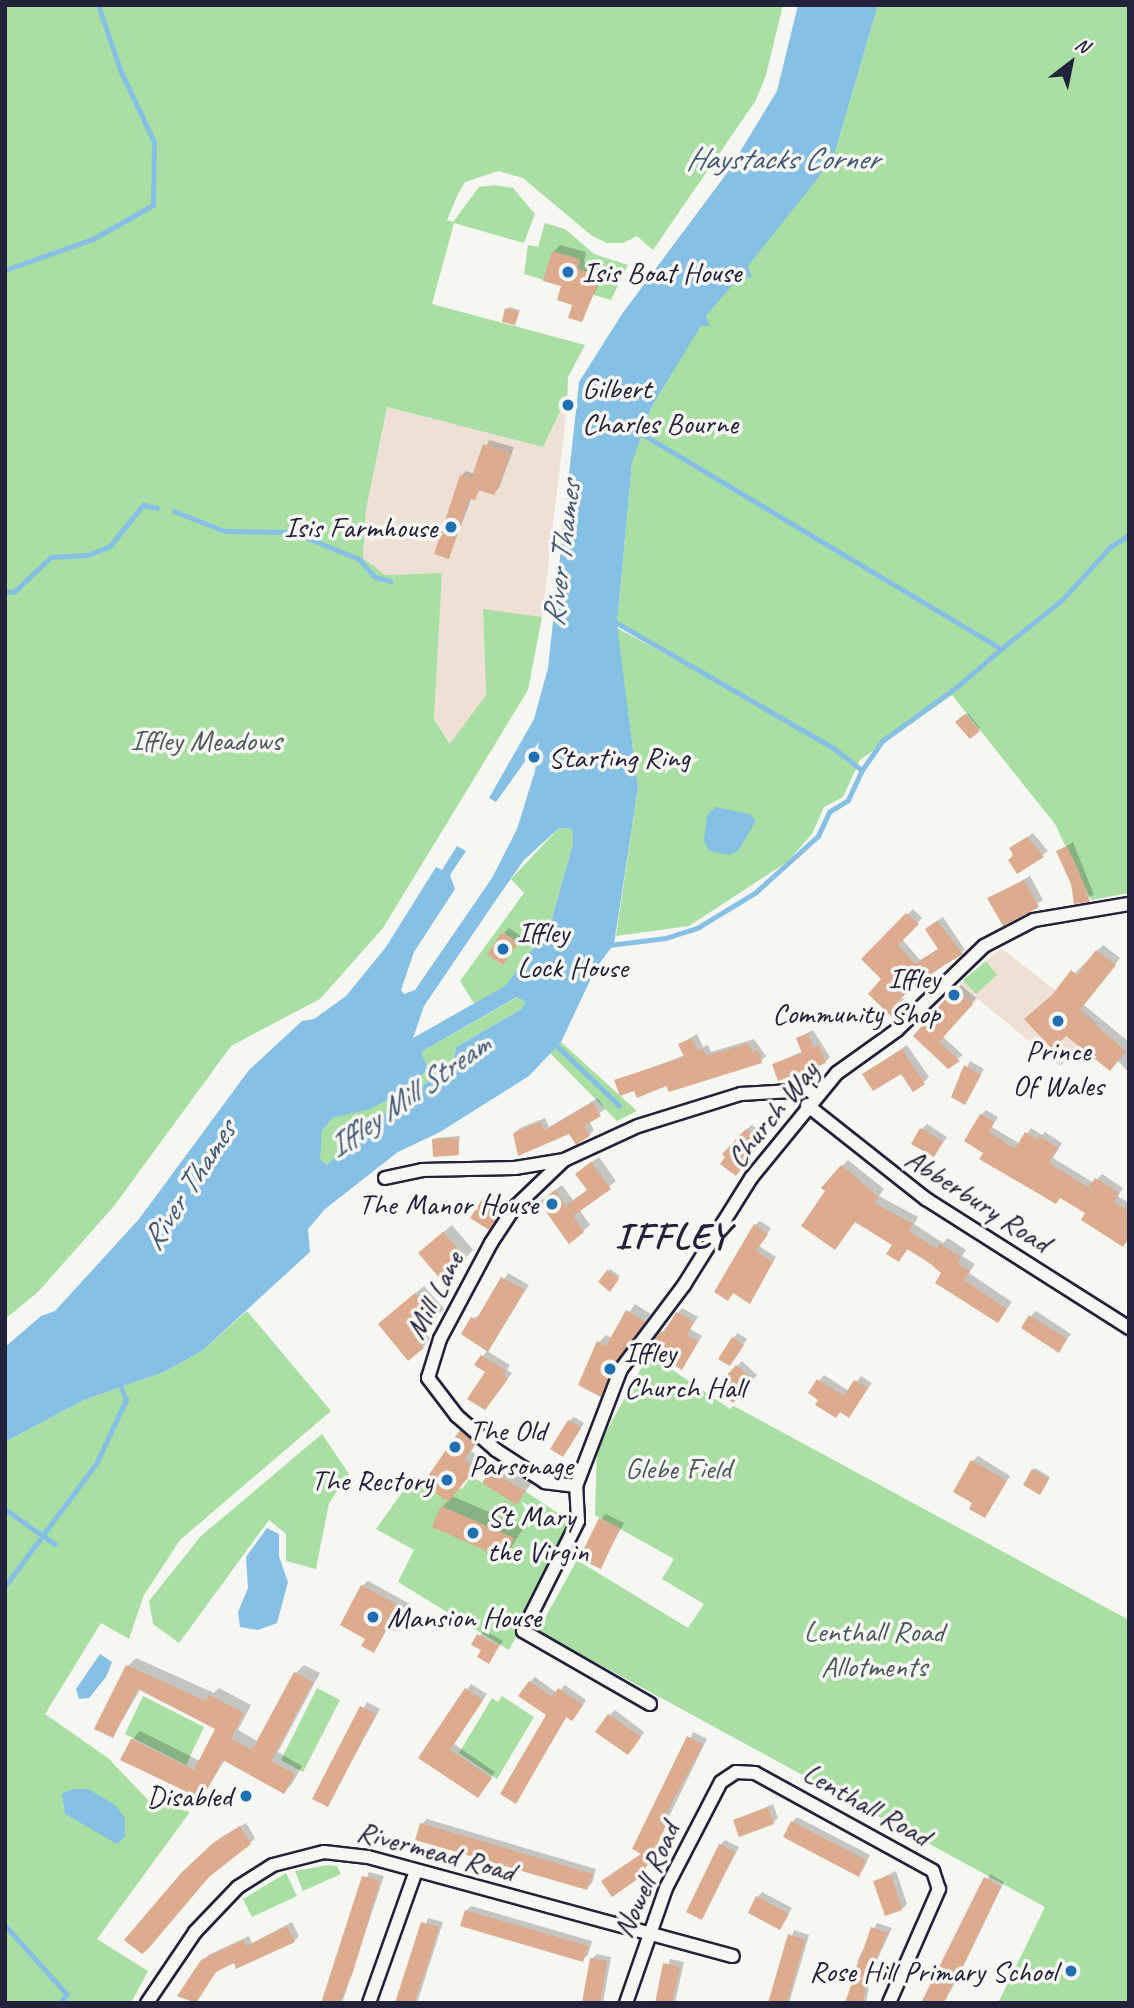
<!DOCTYPE html>
<html>
<head>
<meta charset="utf-8">
<style>
  body { margin:0 }
  #map { position:relative; width:1134px; height:2008px; overflow:hidden; background:#f6f6f2; font-family:Caveat,sans-serif }
  div>[style] { position:absolute }
  [style*='--x'] { left:calc(var(--x)*1px); top:calc(var(--y)*1px); width:calc(var(--w)*1px); rotate:calc(var(--a)*1deg) }
  .built>* { inset:0; background:#eee0d4 }
  .green>* { inset:0; background:#a9dfa2 }
  .water>* { inset:0; background:#86c0e5 }
  .shadow>* { inset:0; background:#0003 }
  .stream>* { height:4.5px; margin:-2.25px; padding:0 2.25px; transform-origin:2.25px; border-radius:2.25px; background:#86c0e5 }
  .building>* { inset:0; background:#ddac8f }
  .roads { filter:drop-shadow(2px 0 #22223b) drop-shadow(-2px 0 #22223b) drop-shadow(0 2px #22223b) drop-shadow(0 -2px #22223b) }
  .minor>* { height:12px; margin:-6px; padding:0 6px; transform-origin:6px; border-radius:6px; background:#f6f6f2 }
  .dots>* { width:19px; height:19px; translate:-50% -50%; box-sizing:border-box; border:4px solid #f6f6f2; border-radius:50% }
  span { translate:-50% -50%; white-space:nowrap; text-align:center; line-height:1.15; -webkit-text-stroke:7px #f6f6f2; paint-order:stroke }
  .poi-label { font-size:30px; color:#22223b }
  .left { translate:0 -50%; text-align:left }
  .right { translate:-100% -50%; text-align:right }
  .park-label { font-size:30px; color:#4a5b5a }
  .street-label { font-size:30px; color:#22223b }
  .water-label { font-size:32px; color:#455976; font-style:italic }
  .district-label { font-size:37px; color:#22223b; font-weight:700; letter-spacing:2px }
  .frame { position:absolute; inset:0; border:7px solid #22223b; pointer-events:none }
  .north { position:absolute; left:1036px; top:28px; width:70px; height:70px; -webkit-text-stroke:5px #f6f6f2; paint-order:stroke; rotate:32deg; font-size:19px; font-weight:700; line-height:28px; text-align:center; color:#22223b }
  .north::after { content:''; display:block; margin:auto; width:24px; height:32px; background:#22223b; clip-path:polygon(50% 0,100% 100%,50% 72%,0 100%) }
</style>
</head>
<body>
<div id="map">
  <div class="built">
    <i style="clip-path:polygon(387px 407px,543px 447px,562px 407px,567px 407px,542px 617px,483px 610px,486px 695px,451px 744px,434px 719px,442px 573px,385px 575px,363px 559px,366px 510px)"></i>
    <i style="clip-path:polygon(1001px 948px,1097px 1023px,1061px 1067px,978px 999px,964px 1014px,945px 998px)"></i>
  </div>
  <div class="green">
    <i style="clip-path:polygon(5px 5px,783px 5px,766px 75px,756px 100px,653px 250px,637px 236px,623px 243px,607px 243px,592px 236px,523px 178px,498px 171px,465px 182px,458px 194px,447px 220px,453px 222px,479px 187px,495px 185px,513px 188px,535px 214px,524px 243px,454px 223px,432px 304px,585px 345px,568px 377px,567px 407px,562px 407px,543px 447px,387px 407px,366px 510px,363px 558px,385px 575px,442px 573px,434px 719px,450px 744px,486px 695px,483px 609px,542px 617px,528px 690px,383px 928px,320px 999px,231px 1046px,114px 1206px,38px 1292px,5px 1319px)"></i>
    <i style="clip-path:polygon(878px 5px,1129px 5px,1129px 893px,1091px 900px,1055px 824px,952px 695px,860px 760px,843px 797px,824px 807px,812px 834px,787px 862px,689px 926px,616px 936px,638px 788px,617px 628px,789px 721px,617px 624px,632px 463px,652px 406px,706px 316px,833px 159px)"></i>
    <i style="clip-path:polygon(545px 223px,565px 229px,594px 254px,628px 265px,611px 300px,524px 274px,528px 245px,538px 247px)"></i>
    <i style="clip-path:polygon(evenodd,559px 828px,572px 829px,573px 844px,550px 925px,505px 986px,475px 1005px,460px 981px,524px 893px,511px 879px,559px 828px,503px 932px,518px 943px,502px 965px,488px 955px,503px 932px)"></i>
    <i style="clip-path:polygon(986px 961px,997px 975px,976px 994px,963px 980px)"></i>
    <i style="clip-path:polygon(518px 997px,526px 1002px,520px 1010px,456px 1047px,453px 1064px,359px 1132px,327px 1165px,319px 1160px,322px 1131px,332px 1117px,369px 1109px,406px 1090px,421px 1078px,421px 1052px)"></i>
    <i style="clip-path:polygon(561px 1042px,637px 1111px,617px 1121px,550px 1053px)"></i>
    <i style="clip-path:polygon(247px 1311px,331px 1411px,180px 1540px,144px 1595px,129px 1639px,101px 1623px,45px 1714px,108px 1758px,148px 1800px,190px 1812px,97px 1939px,148px 1971px,131px 2003px,5px 2003px,5px 1442px,84px 1400px,164px 1372px,202px 1351px)"></i>
    <i style="clip-path:polygon(649px 1354px,730px 1409px,734px 1406px,806px 1445px,1129px 1620px,1129px 2003px,998px 2003px,1045px 1907px,538px 1631px,577px 1560px,688px 1628px,704px 1604px,662px 1579px,674px 1559px,595px 1515px,597px 1448px)"></i>
    <i style="clip-path:polygon(322px 1434px,349px 1474px,329px 1503px,316px 1569px,286px 1561px,286px 1534px,269px 1520px,179px 1643px,153px 1624px,149px 1601px,201px 1536px)"></i>
    <i style="clip-path:polygon(414px 1476px,436px 1493px,463px 1488px,471px 1476px,517px 1504px,525px 1491px,574px 1524px,509px 1650px,398px 1582px,414px 1550px,376px 1529px)"></i>
    <i style="clip-path:polygon(317px 1688px,340px 1700px,303px 1772px,281px 1760px)"></i>
    <i style="clip-path:polygon(143px 1696px,204px 1727px,186px 1765px,125px 1734px)"></i>
    <i style="clip-path:polygon(502px 1696px,534px 1717px,497px 1779px,459px 1753px,492px 1698px,498px 1702px)"></i>
    <i style="clip-path:polygon(328px 1865px,337px 1866px,341px 1874px,303px 1891px,295px 1871px)"></i>
    <i style="clip-path:polygon(286px 1873px,297px 1896px,252px 1917px,243px 1899px)"></i>
  </div>
  <div class="water">
    <i style="clip-path:polygon(evenodd,798px 5px,878px 5px,833px 159px,748px 266px,752px 278px,741px 275px,706px 316px,710px 326px,701px 326px,652px 406px,632px 463px,617px 624px,638px 788px,614px 944px,596px 968px,561px 1042px,529px 1076px,440px 1132px,398px 1152px,325px 1209px,308px 1229px,310px 1252px,202px 1351px,164px 1372px,84px 1400px,5px 1442px,5px 1347px,41px 1316px,55px 1311px,139px 1219px,249px 1070px,302px 1021px,314px 1019px,346px 996px,386px 947px,436px 867px,442px 870px,457px 846px,466px 851px,450px 875px,455px 889px,414px 952px,401px 990px,404px 994px,415px 990px,492px 878px,517px 829px,535px 771px,539px 742px,496px 802px,489px 798px,534px 719px,548px 668px,579px 382px,622px 314px,727px 173px,777px 91px,798px 5px,559px 828px,572px 829px,573px 844px,550px 925px,505px 986px,413px 1038px,424px 1006px,498px 897px,524px 860px,559px 828px,798px 5px,517px 997px,526px 1002px,520px 1010px,456px 1047px,453px 1064px,359px 1132px,327px 1165px,320px 1160px,322px 1131px,332px 1118px,370px 1109px,406px 1090px,428px 1069px,421px 1052px,517px 997px)"></i>
    <i style="clip-path:polygon(715px 807px,750px 814px,756px 821px,738px 851px,729px 855px,709px 851px,704px 841px,707px 816px)"></i>
    <i style="clip-path:polygon(267px 1528px,279px 1534px,279px 1556px,288px 1582px,277px 1623px,258px 1630px,240px 1627px,238px 1612px,248px 1588px,246px 1557px)"></i>
    <i style="clip-path:polygon(100px 1654px,112px 1662px,106px 1677px,89px 1698px,79px 1699px,76px 1689px)"></i>
    <i style="clip-path:polygon(73px 1789px,88px 1789px,115px 1805px,125px 1818px,125px 1837px,117px 1844px,65px 1814px,62px 1794px)"></i>
  </div>
  <div class="shadow">
    <i style="clip-path:polygon(560px 245px,586px 252px,584px 262px,607px 268px,581px 320px,553px 252px)"></i>
    <i style="clip-path:polygon(509px 307px,520px 310px,515px 323px,507px 309px)"></i>
    <i style="clip-path:polygon(489px 440px,514px 447px,499px 488px,493px 493px,482px 489px,472px 497px,449px 557px,461px 476px,466px 471px,475px 474px)"></i>
    <i style="clip-path:polygon(968px 713px,980px 728px,971px 737px,958px 722px)"></i>
    <i style="clip-path:polygon(1033px 833px,1048px 851px,1018px 872px,1010px 860px,1017px 844px)"></i>
    <i style="clip-path:polygon(1073px 842px,1094px 895px,1075px 902px,1073px 883px,1058px 851px)"></i>
    <i style="clip-path:polygon(1030px 876px,1043px 900px,1003px 924px,989px 899px)"></i>
    <i style="clip-path:polygon(913px 909px,922px 918px,902px 939px,920px 960px,940px 948px,932px 924px,943px 917px,965px 950px,901px 997px,908px 1003px,894px 1016px,884px 979px,864px 959px)"></i>
    <i style="clip-path:polygon(509px 928px,522px 937px,508px 958px,504px 933px)"></i>
    <i style="clip-path:polygon(1103px 945px,1120px 958px,1084px 1005px,1129px 1042px,1129px 1073px,1055px 993px)"></i>
    <i style="clip-path:polygon(961px 985px,976px 998px,942px 1036px,963px 1055px,948px 1066px,915px 1036px)"></i>
    <i style="clip-path:polygon(813px 1030px,830px 1057px,825px 1062px,774px 1064px,803px 1051px,798px 1038px)"></i>
    <i style="clip-path:polygon(697px 1034px,703px 1047px,708px 1045px,711px 1052px,754px 1039px,766px 1056px,761px 1061px,667px 1084px,635px 1089px,616px 1081px,685px 1055px,680px 1044px)"></i>
    <i style="clip-path:polygon(907px 1045px,929px 1077px,924px 1082px,913px 1090px,901px 1072px,865px 1074px)"></i>
    <i style="clip-path:polygon(970px 1061px,984px 1069px,965px 1103px,953px 1097px)"></i>
    <i style="clip-path:polygon(598px 1098px,605px 1109px,589px 1121px,594px 1130px,589px 1135px,576px 1142px,570px 1132px,519px 1154px,515px 1133px,520px 1128px,545px 1118px,549px 1127px)"></i>
    <i style="clip-path:polygon(986px 1110px,998px 1117px,992px 1127px,1020px 1144px,1031px 1128px,1042px 1135px,1045px 1132px,1062px 1143px,1053px 1158px,1094px 1183px,1102px 1174px,1123px 1188px,1118px 1196px,1129px 1203px,1128px 1240px,1123px 1245px,1087px 1212px,985px 1152px,981px 1115px)"></i>
    <i style="clip-path:polygon(927px 1124px,947px 1137px,934px 1155px,922px 1129px)"></i>
    <i style="clip-path:polygon(752px 1125px,766px 1136px,741px 1169px,722px 1164px,738px 1136px)"></i>
    <i style="clip-path:polygon(460px 1136px,458px 1154px,434px 1140px,436px 1138px)"></i>
    <i style="clip-path:polygon(599px 1157px,616px 1181px,579px 1209px,590px 1225px,583px 1231px,547px 1196px,562px 1185px,573px 1200px,589px 1189px,584px 1167px)"></i>
    <i style="clip-path:polygon(848px 1160px,884px 1189px,879px 1196px,918px 1217px,914px 1224px,943px 1243px,948px 1238px,966px 1250px,962px 1256px,975px 1264px,969px 1273px,1012px 1302px,998px 1321px,943px 1273px,909px 1248px,899px 1260px,894px 1245px,856px 1220px,835px 1248px,842px 1166px)"></i>
    <i style="clip-path:polygon(489px 1194px,506px 1205px,494px 1223px,472px 1217px)"></i>
    <i style="clip-path:polygon(760px 1221px,771px 1228px,759px 1246px,776px 1257px,750px 1302px,755px 1225px)"></i>
    <i style="clip-path:polygon(452px 1225px,473px 1250px,465px 1258px,428px 1245px)"></i>
    <i style="clip-path:polygon(610px 1269px,620px 1276px,610px 1289px,600px 1281px)"></i>
    <i style="clip-path:polygon(508px 1273px,529px 1285px,488px 1350px,473px 1318px,481px 1315px)"></i>
    <i style="clip-path:polygon(424px 1286px,444px 1309px,422px 1328px,430px 1339px,423px 1347px,388px 1316px)"></i>
    <i style="clip-path:polygon(635px 1304px,651px 1314px,620px 1355px,600px 1395px,580px 1384px,599px 1342px,606px 1335px,612px 1338px)"></i>
    <i style="clip-path:polygon(682px 1308px,698px 1317px,690px 1329px,702px 1336px,682px 1368px,662px 1332px)"></i>
    <i style="clip-path:polygon(1036px 1311px,1071px 1334px,1058px 1351px,1031px 1316px)"></i>
    <i style="clip-path:polygon(738px 1333px,747px 1339px,734px 1359px,733px 1338px)"></i>
    <i style="clip-path:polygon(487px 1351px,510px 1365px,507px 1370px,512px 1373px,489px 1403px,487px 1372px,476px 1365px)"></i>
    <i style="clip-path:polygon(742px 1361px,757px 1375px,738px 1396px,737px 1366px)"></i>
    <i style="clip-path:polygon(824px 1375px,849px 1391px,861px 1376px,872px 1383px,849px 1415px,810px 1393px)"></i>
    <i style="clip-path:polygon(574px 1417px,584px 1423px,567px 1451px,569px 1421px)"></i>
    <i style="clip-path:polygon(470px 1424px,482px 1435px,471px 1451px,483px 1459px,452px 1496px,524px 1527px,505px 1557px,442px 1507px,449px 1500px,462px 1432px)"></i>
    <i style="clip-path:polygon(978px 1456px,1010px 1476px,984px 1516px,974px 1502px,973px 1461px)"></i>
    <i style="clip-path:polygon(500px 1462px,533px 1482px,517px 1502px,491px 1471px)"></i>
    <i style="clip-path:polygon(1035px 1468px,1050px 1477px,1042px 1490px,1033px 1470px)"></i>
    <i style="clip-path:polygon(606px 1514px,624px 1523px,600px 1567px,601px 1519px)"></i>
    <i style="clip-path:polygon(368px 1581px,410px 1604px,400px 1624px,395px 1629px,389px 1626px,374px 1650px,367px 1638px,362px 1586px)"></i>
    <i style="clip-path:polygon(484px 1630px,503px 1641px,488px 1661px,483px 1650px,474px 1644px)"></i>
    <i style="clip-path:polygon(136px 1658px,214px 1693px,219px 1688px,251px 1705px,238px 1730px,257px 1741px,296px 1673px,304px 1665px,320px 1673px,278px 1752px,302px 1766px,292px 1784px,284px 1792px,225px 1760px,202px 1797px,132px 1740px,140px 1731px,200px 1761px,217px 1728px,141px 1688px,113px 1736px,128px 1666px)"></i>
    <i style="clip-path:polygon(535px 1677px,557px 1693px,565px 1685px,586px 1700px,577px 1714px,567px 1716px,516px 1802px,548px 1715px,530px 1682px)"></i>
    <i style="clip-path:polygon(471px 1684px,487px 1694px,454px 1744px,495px 1772px,482px 1791px,421px 1757px)"></i>
    <i style="clip-path:polygon(367px 1702px,380px 1709px,328px 1805px,314px 1798px)"></i>
    <i style="clip-path:polygon(615px 1710px,644px 1732px,633px 1748px,610px 1715px)"></i>
    <i style="clip-path:polygon(693px 1732px,707px 1739px,641px 1874px,642px 1853px)"></i>
    <i style="clip-path:polygon(773px 1804px,778px 1818px,773px 1823px,735px 1821px)"></i>
    <i style="clip-path:polygon(797px 1817px,870px 1855px,863px 1870px,858px 1875px,792px 1822px)"></i>
    <i style="clip-path:polygon(427px 1819px,596px 1869px,592px 1883px,587px 1888px,422px 1824px)"></i>
    <i style="clip-path:polygon(246px 1823px,255px 1838px,250px 1843px,183px 1873px,220px 1838px)"></i>
    <i style="clip-path:polygon(725px 1840px,739px 1847px,702px 1918px,720px 1845px)"></i>
    <i style="clip-path:polygon(896px 1871px,907px 1904px,902px 1909px,875px 1881px)"></i>
    <i style="clip-path:polygon(369px 1872px,384px 1876px,342px 2003px,322px 2003px)"></i>
    <i style="clip-path:polygon(990px 1874px,1004px 1882px,959px 1975px,944px 2003px,923px 2003px)"></i>
    <i style="clip-path:polygon(762px 1892px,792px 1908px,780px 1927px,757px 1898px)"></i>
    <i style="clip-path:polygon(471px 1906px,592px 1941px,588px 1955px,582px 1960px,466px 1911px)"></i>
    <i style="clip-path:polygon(428px 1918px,443px 1922px,417px 2003px,397px 2003px)"></i>
    <i style="clip-path:polygon(292px 1922px,299px 1936px,294px 1941px,218px 1969px,195px 2003px,180px 1996px,208px 1955px,249px 1936px,252px 1943px)"></i>
    <i style="clip-path:polygon(877px 1923px,892px 1928px,872px 1971px,866px 2003px,846px 2003px,859px 1957px)"></i>
    <i style="clip-path:polygon(794px 1930px,809px 1935px,789px 2003px,769px 2003px)"></i>
    <i style="clip-path:polygon(597px 1954px,611px 1957px,603px 2003px,584px 2003px,592px 1959px)"></i>
    <i style="clip-path:polygon(670px 1959px,684px 1962px,675px 2003px,657px 2003px)"></i>
  </div>
  <div class="stream">
    <i style="--x:5;--y:270;--w:93;--a:-19.4"></i>
    <i style="--x:93;--y:239;--w:69;--a:-29.5"></i>
    <i style="--x:153;--y:205;--w:63;--a:-89.1"></i>
    <i style="--x:154;--y:142;--w:80;--a:-115.3"></i>
    <i style="--x:120;--y:70;--w:69;--a:-108.7"></i>
    <i style="--x:639;--y:432;--w:422;--a:30.9"></i>
    <i style="--x:1001;--y:649;--w:78;--a:-38.8"></i>
    <i style="--x:1062;--y:600;--w:72;--a:-47.8"></i>
    <i style="--x:1110;--y:547;--w:22;--a:-32"></i>
    <i style="--x:174;--y:511;--w:55;--a:21.4"></i>
    <i style="--x:225;--y:531;--w:68;--a:0.8"></i>
    <i style="--x:293;--y:532;--w:71;--a:22.2"></i>
    <i style="--x:359;--y:559;--w:24;--a:48"></i>
    <i style="--x:375;--y:577;--w:16;--a:14"></i>
    <i style="--x:5;--y:591;--w:9;--a:6"></i>
    <i style="--x:14;--y:592;--w:51;--a:-43.4"></i>
    <i style="--x:51;--y:557;--w:36;--a:-3"></i>
    <i style="--x:87;--y:555;--w:25;--a:-21"></i>
    <i style="--x:110;--y:546;--w:53;--a:-51.2"></i>
    <i style="--x:143;--y:505;--w:14;--a:12"></i>
    <i style="--x:612;--y:620;--w:258;--a:30"></i>
    <i style="--x:835;--y:749;--w:34;--a:38"></i>
    <i style="--x:862;--y:770;--w:35;--a:-55"></i>
    <i style="--x:882;--y:741;--w:92;--a:-35.8"></i>
    <i style="--x:957;--y:687;--w:58;--a:-40.8"></i>
    <i style="--x:609;--y:945;--w:57;--a:-7"></i>
    <i style="--x:666;--y:938;--w:35;--a:-18"></i>
    <i style="--x:699;--y:927;--w:66;--a:-31.3"></i>
    <i style="--x:755;--y:893;--w:85;--a:-42.1"></i>
    <i style="--x:818;--y:836;--w:26;--a:-65"></i>
    <i style="--x:829;--y:812;--w:22;--a:-32"></i>
    <i style="--x:848;--y:800;--w:33;--a:-65"></i>
    <i style="--x:554;--y:1043;--w:90;--a:43.6"></i>
    <i style="--x:5;--y:1509;--w:61;--a:35"></i>
    <i style="--x:5;--y:1586;--w:152;--a:-53.3"></i>
    <i style="--x:96;--y:1464;--w:71;--a:-64.9"></i>
    <i style="--x:126;--y:1400;--w:18;--a:-112"></i>
    <i style="--x:5;--y:1925;--w:93;--a:48.1"></i>
    <i style="--x:67;--y:1994;--w:11;--a:124"></i>
  </div>
  <div class="building">
    <i style="clip-path:polygon(552px 251px,580px 259px,578px 269px,601px 276px,582px 322px,568px 318px,572px 305px,557px 300px,561px 286px,543px 281px)"></i>
    <i style="clip-path:polygon(505px 308px,519px 312px,515px 325px,502px 322px)"></i>
    <i style="clip-path:polygon(483px 444px,510px 453px,498px 488px,494px 495px,479px 490px,475px 500px,469px 498px,449px 559px,434px 554px,460px 475px,471px 479px)"></i>
    <i style="clip-path:polygon(965px 714px,980px 731px,970px 739px,955px 722px)"></i>
    <i style="clip-path:polygon(1027px 837px,1044px 857px,1017px 874px,1008px 860px,1014px 856px,1009px 848px)"></i>
    <i style="clip-path:polygon(1067px 846px,1079px 872px,1090px 902px,1074px 904px,1071px 884px,1056px 851px)"></i>
    <i style="clip-path:polygon(1024px 880px,1039px 907px,1003px 926px,987px 898px)"></i>
    <i style="clip-path:polygon(906px 913px,919px 924px,898px 945px,915px 964px,938px 949px,925px 929px,937px 921px,963px 954px,926px 976px,897px 1002px,905px 1009px,894px 1019px,868px 994px,881px 979px,861px 959px)"></i>
    <i style="clip-path:polygon(502px 932px,518px 943px,503px 965px,487px 955px)"></i>
    <i style="clip-path:polygon(1096px 950px,1116px 965px,1079px 1011px,1126px 1051px,1110px 1071px,1066px 1036px,1052px 1049px,1024px 1019px,1052px 995px,1071px 970px,1077px 975px)"></i>
    <i style="clip-path:polygon(955px 988px,973px 1004px,939px 1042px,960px 1061px,948px 1069px,913px 1036px)"></i>
    <i style="clip-path:polygon(808px 1033px,813px 1047px,819px 1045px,826px 1063px,778px 1081px,772px 1064px,802px 1053px,796px 1038px)"></i>
    <i style="clip-path:polygon(692px 1038px,698px 1051px,703px 1048px,706px 1056px,749px 1043px,752px 1052px,758px 1050px,762px 1063px,669px 1092px,666px 1086px,637px 1098px,634px 1091px,620px 1096px,614px 1080px,684px 1057px,678px 1044px)"></i>
    <i style="clip-path:polygon(902px 1049px,925px 1084px,913px 1092px,901px 1074px,873px 1091px,862px 1074px)"></i>
    <i style="clip-path:polygon(964px 1065px,981px 1075px,965px 1105px,951px 1097px)"></i>
    <i style="clip-path:polygon(593px 1102px,601px 1116px,584px 1126px,590px 1136px,576px 1145px,569px 1134px,518px 1156px,513px 1133px,540px 1122px,544px 1131px)"></i>
    <i style="clip-path:polygon(980px 1114px,994px 1122px,989px 1132px,1015px 1149px,1025px 1132px,1037px 1140px,1039px 1136px,1058px 1148px,1049px 1163px,1089px 1188px,1095px 1178px,1119px 1193px,1114px 1202px,1129px 1211px,1129px 1238px,1123px 1247px,1081px 1220px,1085px 1213px,1060px 1198px,1056px 1204px,979px 1159px,983px 1153px,964px 1141px)"></i>
    <i style="clip-path:polygon(920px 1128px,943px 1142px,934px 1157px,911px 1144px)"></i>
    <i style="clip-path:polygon(746px 1129px,762px 1141px,736px 1176px,720px 1164px,725px 1157px,722px 1154px)"></i>
    <i style="clip-path:polygon(458px 1138px,459px 1155px,433px 1157px,432px 1139px)"></i>
    <i style="clip-path:polygon(591px 1162px,611px 1189px,573px 1216px,584px 1232px,569px 1244px,539px 1202px,555px 1190px,566px 1206px,587px 1190px,575px 1174px)"></i>
    <i style="clip-path:polygon(841px 1165px,879px 1197px,874px 1203px,913px 1224px,909px 1231px,937px 1249px,940px 1244px,961px 1257px,957px 1263px,970px 1271px,964px 1280px,1007px 1309px,998px 1323px,935px 1283px,941px 1273px,928px 1262px,907px 1249px,899px 1262px,886px 1254px,892px 1245px,855px 1222px,835px 1250px,801px 1226px,825px 1191px,821px 1188px)"></i>
    <i style="clip-path:polygon(483px 1198px,502px 1211px,489px 1230px,470px 1218px)"></i>
    <i style="clip-path:polygon(754px 1224px,768px 1234px,756px 1251px,773px 1262px,750px 1304px,733px 1293px,728px 1301px,714px 1292px)"></i>
    <i style="clip-path:polygon(443px 1232px,467px 1259px,442px 1281px,418px 1253px)"></i>
    <i style="clip-path:polygon(607px 1270px,619px 1279px,610px 1292px,598px 1282px)"></i>
    <i style="clip-path:polygon(501px 1277px,525px 1290px,488px 1352px,461px 1334px,471px 1317px,476px 1320px)"></i>
    <i style="clip-path:polygon(415px 1293px,437px 1318px,414px 1336px,424px 1348px,408px 1361px,378px 1324px)"></i>
    <i style="clip-path:polygon(626px 1310px,646px 1322px,614px 1364px,601px 1397px,578px 1385px,597px 1341px,606px 1346px)"></i>
    <i style="clip-path:polygon(676px 1312px,694px 1322px,687px 1335px,698px 1342px,682px 1370px,647px 1348px,661px 1331px,664px 1333px)"></i>
    <i style="clip-path:polygon(1029px 1315px,1067px 1339px,1059px 1353px,1021px 1328px)"></i>
    <i style="clip-path:polygon(732px 1337px,744px 1345px,730px 1366px,718px 1359px)"></i>
    <i style="clip-path:polygon(481px 1355px,506px 1371px,503px 1375px,508px 1379px,485px 1410px,467px 1399px,485px 1372px,474px 1365px)"></i>
    <i style="clip-path:polygon(736px 1365px,753px 1380px,733px 1403px,715px 1388px)"></i>
    <i style="clip-path:polygon(817px 1379px,844px 1396px,854px 1380px,868px 1388px,849px 1418px,840px 1412px,836px 1418px,815px 1405px,818px 1400px,808px 1393px)"></i>
    <i style="clip-path:polygon(568px 1420px,581px 1428px,563px 1457px,550px 1449px)"></i>
    <i style="clip-path:polygon(460px 1430px,475px 1444px,464px 1460px,476px 1468px,448px 1502px,423px 1483px)"></i>
    <i style="clip-path:polygon(971px 1460px,1007px 1481px,985px 1518px,969px 1509px,972px 1503px,953px 1492px)"></i>
    <i style="clip-path:polygon(1032px 1469px,1049px 1479px,1040px 1495px,1023px 1485px)"></i>
    <i style="clip-path:polygon(490px 1470px,525px 1491px,517px 1505px,482px 1483px)"></i>
    <i style="clip-path:polygon(441px 1506px,514px 1538px,505px 1559px,432px 1527px)"></i>
    <i style="clip-path:polygon(599px 1518px,620px 1528px,601px 1569px,579px 1559px)"></i>
    <i style="clip-path:polygon(361px 1585px,407px 1610px,395px 1631px,388px 1627px,374px 1653px,361px 1646px,365px 1639px,340px 1625px)"></i>
    <i style="clip-path:polygon(477px 1634px,499px 1646px,489px 1664px,477px 1657px,481px 1650px,471px 1645px)"></i>
    <i style="clip-path:polygon(126px 1665px,206px 1701px,209px 1695px,244px 1713px,231px 1739px,252px 1750px,294px 1672px,313px 1682px,271px 1761px,295px 1774px,284px 1794px,223px 1760px,202px 1799px,120px 1760px,131px 1739px,194px 1770px,215px 1729px,138px 1689px,113px 1738px,94px 1729px)"></i>
    <i style="clip-path:polygon(529px 1681px,552px 1697px,558px 1688px,583px 1705px,572px 1721px,566px 1717px,516px 1804px,500px 1794px,546px 1715px,518px 1696px)"></i>
    <i style="clip-path:polygon(465px 1688px,483px 1700px,450px 1750px,492px 1778px,478px 1798px,418px 1758px)"></i>
    <i style="clip-path:polygon(360px 1706px,376px 1714px,328px 1807px,312px 1799px)"></i>
    <i style="clip-path:polygon(608px 1714px,641px 1737px,628px 1755px,595px 1732px)"></i>
    <i style="clip-path:polygon(687px 1736px,703px 1745px,661px 1823px,666px 1826px,642px 1876px,612px 1897px,601px 1881px,641px 1854px,632px 1849px)"></i>
    <i style="clip-path:polygon(768px 1807px,774px 1824px,739px 1837px,733px 1820px)"></i>
    <i style="clip-path:polygon(791px 1821px,866px 1860px,859px 1877px,783px 1837px)"></i>
    <i style="clip-path:polygon(420px 1823px,593px 1874px,587px 1890px,415px 1840px)"></i>
    <i style="clip-path:polygon(240px 1826px,251px 1844px,209px 1877px,148px 1949px,142px 1954px,124px 1940px,182px 1872px,213px 1843px)"></i>
    <i style="clip-path:polygon(719px 1844px,735px 1852px,702px 1920px,686px 1912px)"></i>
    <i style="clip-path:polygon(891px 1875px,902px 1910px,885px 1916px,873px 1881px)"></i>
    <i style="clip-path:polygon(362px 1876px,380px 1881px,353px 1972px,340px 2003px,321px 2003px)"></i>
    <i style="clip-path:polygon(984px 1877px,1001px 1887px,968px 1956px,943px 2003px,921px 2003px)"></i>
    <i style="clip-path:polygon(756px 1896px,789px 1914px,780px 1930px,748px 1913px)"></i>
    <i style="clip-path:polygon(465px 1910px,588px 1946px,583px 1962px,460px 1926px)"></i>
    <i style="clip-path:polygon(421px 1922px,439px 1927px,427px 1966px,414px 2003px,395px 2003px)"></i>
    <i style="clip-path:polygon(287px 1926px,295px 1942px,236px 1969px,234px 1963px,216px 1972px,196px 2003px,177px 1996px,201px 1960px,243px 1940px,247px 1946px)"></i>
    <i style="clip-path:polygon(871px 1927px,888px 1933px,867px 1978px,863px 2003px,845px 2003px)"></i>
    <i style="clip-path:polygon(788px 1934px,805px 1940px,787px 2003px,768px 2003px)"></i>
    <i style="clip-path:polygon(590px 1958px,607px 1961px,600px 2003px,582px 2003px)"></i>
    <i style="clip-path:polygon(663px 1963px,680px 1967px,672px 2003px,655px 2003px)"></i>
  </div>
  <div class="roads">
    <div class="minor">
      <i style="--x:807;--y:1105;--w:152;--a:38.3"></i>
      <i style="--x:926;--y:1199;--w:241;--a:32.4"></i>
      <i style="--x:385;--y:1178;--w:38;--a:-12"></i>
      <i style="--x:422;--y:1170;--w:93;--a:-1.2"></i>
      <i style="--x:515;--y:1168;--w:50;--a:-9.3"></i>
      <i style="--x:576;--y:1486;--w:31;--a:-173"></i>
      <i style="--x:545;--y:1482;--w:59;--a:-146.9"></i>
      <i style="--x:496;--y:1450;--w:52;--a:-138.9"></i>
      <i style="--x:457;--y:1416;--w:48;--a:-127.3"></i>
      <i style="--x:428;--y:1378;--w:41;--a:-72.9"></i>
      <i style="--x:440;--y:1339;--w:109;--a:-62"></i>
      <i style="--x:491;--y:1243;--w:42;--a:-56.7"></i>
      <i style="--x:514;--y:1208;--w:69;--a:-43.8"></i>
      <i style="--x:564;--y:1160;--w:81;--a:-24.7"></i>
      <i style="--x:638;--y:1126;--w:108;--a:-17.3"></i>
      <i style="--x:741;--y:1094;--w:68;--a:-3.4"></i>
      <i style="--x:809;--y:1090;--w:8;--a:40"></i>
      <i style="--x:650;--y:1704;--w:146;--a:-150.1"></i>
      <i style="--x:523;--y:1631;--w:123;--a:-63.4"></i>
      <i style="--x:578;--y:1521;--w:35;--a:-93"></i>
      <i style="--x:576;--y:1486;--w:125;--a:-69"></i>
      <i style="--x:621;--y:1369;--w:105;--a:-53.1"></i>
      <i style="--x:684;--y:1285;--w:126;--a:-57.9"></i>
      <i style="--x:751;--y:1178;--w:136;--a:-50.7"></i>
      <i style="--x:837;--y:1073;--w:74;--a:-35.6"></i>
      <i style="--x:897;--y:1030;--w:121;--a:-44"></i>
      <i style="--x:984;--y:946;--w:56;--a:-27.5"></i>
      <i style="--x:1034;--y:920;--w:96;--a:-9.6"></i>
      <i style="--x:147;--y:2003;--w:86;--a:-55.9"></i>
      <i style="--x:195;--y:1932;--w:62;--a:-46.3"></i>
      <i style="--x:238;--y:1887;--w:41;--a:-32.2"></i>
      <i style="--x:273;--y:1865;--w:53;--a:-14.3"></i>
      <i style="--x:324;--y:1852;--w:44;--a:6.5"></i>
      <i style="--x:368;--y:1857;--w:378;--a:15.2"></i>
      <i style="--x:369;--y:2003;--w:140;--a:-70.4"></i>
      <i style="--x:626;--y:2003;--w:122;--a:-70.8"></i>
      <i style="--x:666;--y:1888;--w:119;--a:-62.6"></i>
      <i style="--x:721;--y:1782;--w:18;--a:-34"></i>
      <i style="--x:736;--y:1772;--w:19;--a:3"></i>
      <i style="--x:755;--y:1773;--w:203;--a:28.8"></i>
      <i style="--x:933;--y:1871;--w:19;--a:72"></i>
      <i style="--x:939;--y:1889;--w:124;--a:113.7"></i>
    </div>
  </div>
  <div class="dots">
    <i style="left:568px;top:272px;background:#1f6fb2"></i>
    <i style="left:568px;top:405px;background:#1f6fb2"></i>
    <i style="left:451px;top:527px;background:#1f6fb2"></i>
    <i style="left:534px;top:757px;background:#1f6fb2"></i>
    <i style="left:503px;top:949px;background:#1f6fb2"></i>
    <i style="left:954px;top:995px;background:#1f6fb2"></i>
    <i style="left:1058px;top:1021px;background:#1f6fb2"></i>
    <i style="left:552px;top:1204px;background:#1f6fb2"></i>
    <i style="left:610px;top:1369px;background:#1f6fb2"></i>
    <i style="left:455px;top:1447px;background:#1f6fb2"></i>
    <i style="left:447px;top:1480px;background:#1f6fb2"></i>
    <i style="left:473px;top:1533px;background:#1f6fb2"></i>
    <i style="left:373px;top:1617px;background:#1f6fb2"></i>
    <i style="left:246px;top:1796px;background:#1f6fb2"></i>
    <i style="left:1071px;top:1971px;background:#1f6fb2"></i>
  </div>
  <div class="poi-label">
    <span class="left" style="left:582px;top:272px">Isis Boat House</span>
    <span class="left" style="left:582px;top:405px">Gilbert<br>Charles Bourne</span>
    <span class="right" style="left:437px;top:527px">Isis Farmhouse</span>
    <span class="left" style="left:548px;top:757px">Starting Ring</span>
    <span class="left" style="left:517px;top:949px">Iffley<br>Lock House</span>
    <span class="right" style="left:940px;top:995px">Iffley<br>Community Shop</span>
    <span style="left:1058px;top:1067px">Prince<br>Of Wales</span>
    <span class="right" style="left:538px;top:1204px">The Manor House</span>
    <span class="left" style="left:624px;top:1369px">Iffley<br>Church Hall</span>
    <span class="left" style="left:469px;top:1447px">The Old<br>Parsonage</span>
    <span class="right" style="left:433px;top:1480px">The Rectory</span>
    <span class="left" style="left:487px;top:1533px">St Mary<br>the Virgin</span>
    <span class="left" style="left:387px;top:1617px">Mansion House</span>
    <span class="right" style="left:232px;top:1796px">Disabled</span>
    <span class="right" style="left:1057px;top:1971px">Rose Hill Primary School</span>
  </div>
  <div class="park-label">
    <span style="left:206px;top:740px">Iffley Meadows</span>
    <span style="left:678px;top:1468px">Glebe Field</span>
    <span style="left:874px;top:1648px">Lenthall Road<br>Allotments</span>
  </div>
  <div class="street-label">
    <span style="left:772px;top:1114px;rotate:-51deg">Church Way</span>
    <span style="left:978px;top:1200px;rotate:33deg">Abberbury Road</span>
    <span style="left:434px;top:1295px;rotate:-63deg">Mill Lane</span>
    <span style="left:867px;top:1804px;rotate:29deg">Lenthall Road</span>
    <span style="left:436px;top:1851px;rotate:15deg">Rivermead Road</span>
    <span style="left:646px;top:1880px;rotate:-66deg">Nowell Road</span>
  </div>
  <div class="water-label">
    <span style="left:782px;top:159px">Haystacks Corner</span>
    <span style="left:562px;top:554px;rotate:-83deg">River Thames</span>
    <span style="left:409px;top:1096px;rotate:-35deg">Iffley Mill Stream</span>
    <span style="left:189px;top:1186px;rotate:-57deg">River Thames</span>
  </div>
  <div class="district-label">
    <span style="left:673px;top:1236px">IFFLEY</span>
  </div>
  <div class="frame"></div>
  <div class="north">N</div>
</div>
</body>
</html>
